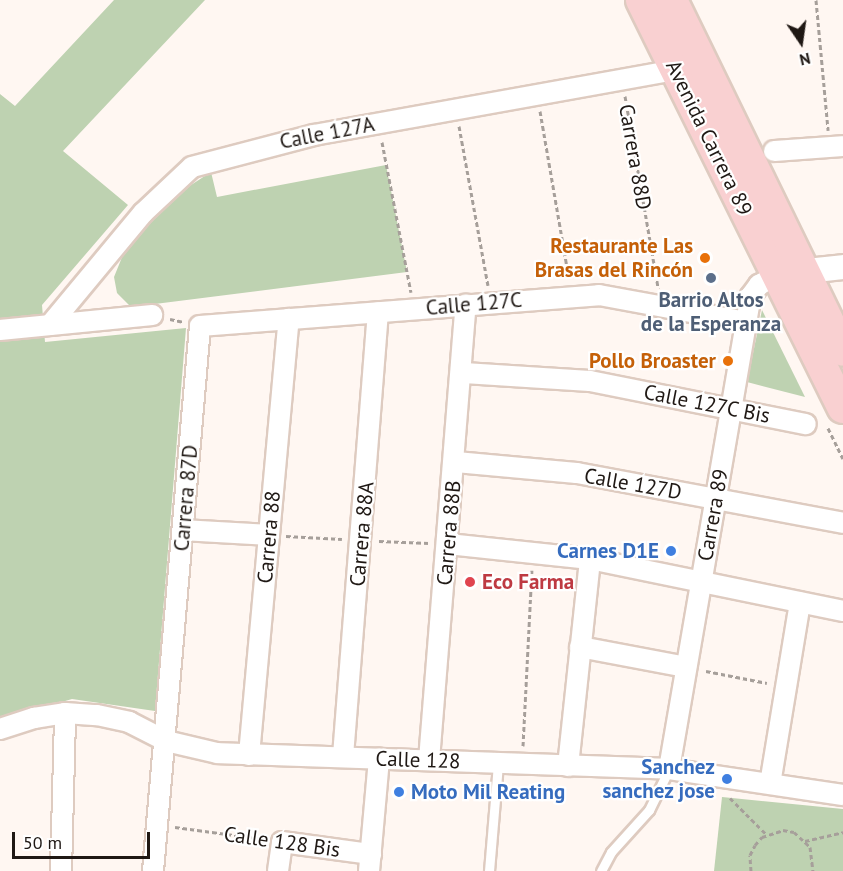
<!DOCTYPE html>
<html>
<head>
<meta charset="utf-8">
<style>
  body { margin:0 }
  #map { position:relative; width:843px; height:871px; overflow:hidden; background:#fff7f2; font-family:"PT Sans",sans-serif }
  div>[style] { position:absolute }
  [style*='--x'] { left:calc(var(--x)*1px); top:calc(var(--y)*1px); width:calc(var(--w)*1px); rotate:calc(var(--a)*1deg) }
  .green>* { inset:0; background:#bed2b1 }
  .path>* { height:3px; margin-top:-1.5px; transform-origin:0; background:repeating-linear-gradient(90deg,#a69f9a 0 4.5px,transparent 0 7.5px) }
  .roads { filter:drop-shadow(2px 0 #decbc0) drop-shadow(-2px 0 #decbc0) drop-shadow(0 2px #decbc0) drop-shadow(0 -2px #decbc0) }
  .service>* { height:9px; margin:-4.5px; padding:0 4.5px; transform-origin:4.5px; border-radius:4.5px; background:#fff }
  .minor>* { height:20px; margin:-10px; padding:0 10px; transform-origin:10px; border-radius:10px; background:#fff }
  .tertiary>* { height:24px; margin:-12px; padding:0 12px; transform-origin:12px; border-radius:12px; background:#fff }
  .primary>* { height:30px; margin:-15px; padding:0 15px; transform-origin:15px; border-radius:15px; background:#f9d0d1 }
  .dots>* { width:16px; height:16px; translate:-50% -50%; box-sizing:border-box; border:3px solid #fff; border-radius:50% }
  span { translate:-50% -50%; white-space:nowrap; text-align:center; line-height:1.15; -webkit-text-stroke:4.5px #fff; paint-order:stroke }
  .street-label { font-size:21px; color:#1f1814 }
  .food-label { font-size:21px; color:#c56008; font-weight:700 }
  .right { translate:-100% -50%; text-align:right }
  .service-label { font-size:21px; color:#4e5e75; font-weight:700 }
  .shop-label { font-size:21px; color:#366cbe; font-weight:700 }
  .left { translate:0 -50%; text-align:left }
  .health-label { font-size:21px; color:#be3a42; font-weight:700 }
  .north { position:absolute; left:771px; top:12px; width:60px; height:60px; -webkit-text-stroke:4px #fff; paint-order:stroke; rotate:167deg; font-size:16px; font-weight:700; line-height:24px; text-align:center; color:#1f1814 }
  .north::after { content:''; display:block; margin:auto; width:21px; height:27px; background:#1f1814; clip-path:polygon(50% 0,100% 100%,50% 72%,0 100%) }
  .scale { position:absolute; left:12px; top:832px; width:138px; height:27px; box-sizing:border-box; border:3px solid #1f1814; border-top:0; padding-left:8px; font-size:18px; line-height:21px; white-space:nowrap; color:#1f1814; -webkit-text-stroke:4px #fff; paint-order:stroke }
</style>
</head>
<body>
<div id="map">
  <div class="green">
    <i style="clip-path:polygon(114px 0,205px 0,63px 151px,128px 205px,42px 305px,45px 342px,186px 328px,155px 711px,72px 699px,0 720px,0 94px,15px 106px)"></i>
    <i style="clip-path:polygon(386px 165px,407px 272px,131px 307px,117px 293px,114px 277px,127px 245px,171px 198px,211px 172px,217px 197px)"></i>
    <i style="clip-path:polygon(762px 310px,805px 397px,747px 382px)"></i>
    <i style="clip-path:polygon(722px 797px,843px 809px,843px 871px,714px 871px)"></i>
  </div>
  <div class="path">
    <i style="--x:816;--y:0;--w:131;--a:84.7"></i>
    <i style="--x:625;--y:96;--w:195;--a:80.2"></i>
    <i style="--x:540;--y:111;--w:170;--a:80.2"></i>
    <i style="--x:459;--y:126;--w:162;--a:79.7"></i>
    <i style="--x:382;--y:142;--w:153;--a:79.1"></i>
    <i style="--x:170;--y:319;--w:14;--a:12"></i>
    <i style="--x:828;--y:428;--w:34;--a:64"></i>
    <i style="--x:286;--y:536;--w:56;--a:3.1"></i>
    <i style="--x:379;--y:541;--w:50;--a:2.3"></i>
    <i style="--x:706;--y:671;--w:62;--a:11.1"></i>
    <i style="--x:523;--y:746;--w:176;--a:-87.1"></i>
    <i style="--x:730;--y:798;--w:52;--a:45"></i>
    <i style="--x:175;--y:827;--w:90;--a:7.7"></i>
    <i style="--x:805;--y:841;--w:39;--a:-13"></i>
    <i style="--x:751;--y:871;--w:16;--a:-94"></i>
    <i style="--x:750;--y:855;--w:11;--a:-63"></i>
    <i style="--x:755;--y:845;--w:11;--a:-49"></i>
    <i style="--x:762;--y:837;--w:22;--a:-18"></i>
    <i style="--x:783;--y:830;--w:11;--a:10"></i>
    <i style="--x:794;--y:832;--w:22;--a:43"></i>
    <i style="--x:810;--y:847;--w:24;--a:83"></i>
  </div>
  <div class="roads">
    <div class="service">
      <i style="--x:489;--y:871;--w:108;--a:-85.2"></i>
      <i style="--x:601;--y:871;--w:21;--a:-62"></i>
      <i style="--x:611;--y:852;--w:57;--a:-47.9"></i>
      <i style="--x:649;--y:810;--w:46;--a:-64"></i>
    </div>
    <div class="minor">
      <i style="--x:774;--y:151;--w:69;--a:-4.1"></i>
      <i style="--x:50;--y:325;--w:146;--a:-50.3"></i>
      <i style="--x:143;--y:213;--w:67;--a:-43.2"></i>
      <i style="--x:192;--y:167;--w:126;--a:-14.7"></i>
      <i style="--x:314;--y:135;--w:367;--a:-10.2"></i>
      <i style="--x:0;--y:330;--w:153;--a:-5.6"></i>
      <i style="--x:464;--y:373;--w:126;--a:3.6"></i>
      <i style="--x:590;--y:381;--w:220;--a:11.3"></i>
      <i style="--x:456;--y:462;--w:121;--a:5.2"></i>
      <i style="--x:577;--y:473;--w:271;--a:10.6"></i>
      <i style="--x:183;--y:530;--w:86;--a:3.3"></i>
      <i style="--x:448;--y:544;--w:143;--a:6"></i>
      <i style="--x:590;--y:559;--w:258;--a:11.6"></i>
      <i style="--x:580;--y:647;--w:108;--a:10.7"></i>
      <i style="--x:0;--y:729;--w:36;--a:-18"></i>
      <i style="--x:34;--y:718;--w:31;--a:-9"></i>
      <i style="--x:65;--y:713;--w:32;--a:4"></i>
      <i style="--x:97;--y:715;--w:33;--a:12"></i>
      <i style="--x:129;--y:722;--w:42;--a:27.2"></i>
      <i style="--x:166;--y:741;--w:52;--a:13.2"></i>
      <i style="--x:217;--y:753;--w:452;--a:2"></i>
      <i style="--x:669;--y:769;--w:176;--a:8.5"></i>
      <i style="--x:249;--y:755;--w:438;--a:-84.8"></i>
      <i style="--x:343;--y:756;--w:445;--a:-85.5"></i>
      <i style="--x:429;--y:760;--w:457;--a:-85.4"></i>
      <i style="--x:568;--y:766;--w:208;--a:-83.9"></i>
      <i style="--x:669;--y:769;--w:480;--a:-80.2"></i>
      <i style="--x:751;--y:296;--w:14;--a:-54"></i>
      <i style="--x:759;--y:285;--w:21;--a:-29"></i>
      <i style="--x:770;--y:784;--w:184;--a:-80.6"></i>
      <i style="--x:61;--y:871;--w:158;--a:-88.5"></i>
      <i style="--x:153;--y:871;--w:547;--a:-85.07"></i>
      <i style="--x:200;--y:326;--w:400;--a:-4.4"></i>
      <i style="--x:599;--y:295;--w:149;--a:10.4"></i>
      <i style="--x:278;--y:871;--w:29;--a:-82"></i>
      <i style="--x:282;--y:842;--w:90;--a:7.7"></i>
      <i style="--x:369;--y:871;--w:113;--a:-84.9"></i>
    </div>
    <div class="tertiary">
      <i style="--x:788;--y:273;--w:55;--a:-6.2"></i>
    </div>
    <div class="primary">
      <i style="--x:641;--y:0;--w:455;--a:63.7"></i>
      <i style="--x:672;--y:0;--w:390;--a:64"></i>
    </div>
  </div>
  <div class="dots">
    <i style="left:705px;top:258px;background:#e8710a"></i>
    <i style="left:711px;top:278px;background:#5c6f8a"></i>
    <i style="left:728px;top:361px;background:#e8710a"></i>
    <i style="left:671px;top:551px;background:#3f7fe0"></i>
    <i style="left:470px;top:582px;background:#e0444e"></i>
    <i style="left:727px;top:779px;background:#3f7fe0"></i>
    <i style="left:399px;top:792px;background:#3f7fe0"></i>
  </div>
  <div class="street-label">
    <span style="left:327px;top:133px;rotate:-11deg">Calle 127A</span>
    <span style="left:709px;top:138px;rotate:64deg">Avenida Carrera 89</span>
    <span style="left:635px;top:157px;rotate:80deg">Carrera 88D</span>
    <span style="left:474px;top:304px;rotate:-5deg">Calle 127C</span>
    <span style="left:707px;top:404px;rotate:11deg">Calle 127C Bis</span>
    <span style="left:633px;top:484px;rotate:10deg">Calle 127D</span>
    <span style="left:186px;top:498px;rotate:-85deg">Carrera 87D</span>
    <span style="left:713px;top:515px;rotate:-80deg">Carrera 89</span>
    <span style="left:449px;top:533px;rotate:-85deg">Carrera 88B</span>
    <span style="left:362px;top:534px;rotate:-85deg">Carrera 88A</span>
    <span style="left:269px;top:537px;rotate:-85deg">Carrera 88</span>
    <span style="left:418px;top:760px;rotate:2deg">Calle 128</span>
    <span style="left:282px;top:842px;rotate:8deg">Calle 128 Bis</span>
  </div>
  <div class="food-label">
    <span class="right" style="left:693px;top:258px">Restaurante Las<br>Brasas del Rincón</span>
    <span class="right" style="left:716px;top:361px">Pollo Broaster</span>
  </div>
  <div class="service-label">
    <span style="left:711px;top:312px">Barrio Altos<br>de la Esperanza</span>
  </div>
  <div class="shop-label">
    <span class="right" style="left:659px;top:551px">Carnes D1E</span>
    <span class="right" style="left:715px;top:779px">Sanchez<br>sanchez jose</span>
    <span class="left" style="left:411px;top:792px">Moto Mil Reating</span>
  </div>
  <div class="health-label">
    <span class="left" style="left:482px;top:582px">Eco Farma</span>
  </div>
  <div class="north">N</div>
  <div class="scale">50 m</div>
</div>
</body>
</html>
